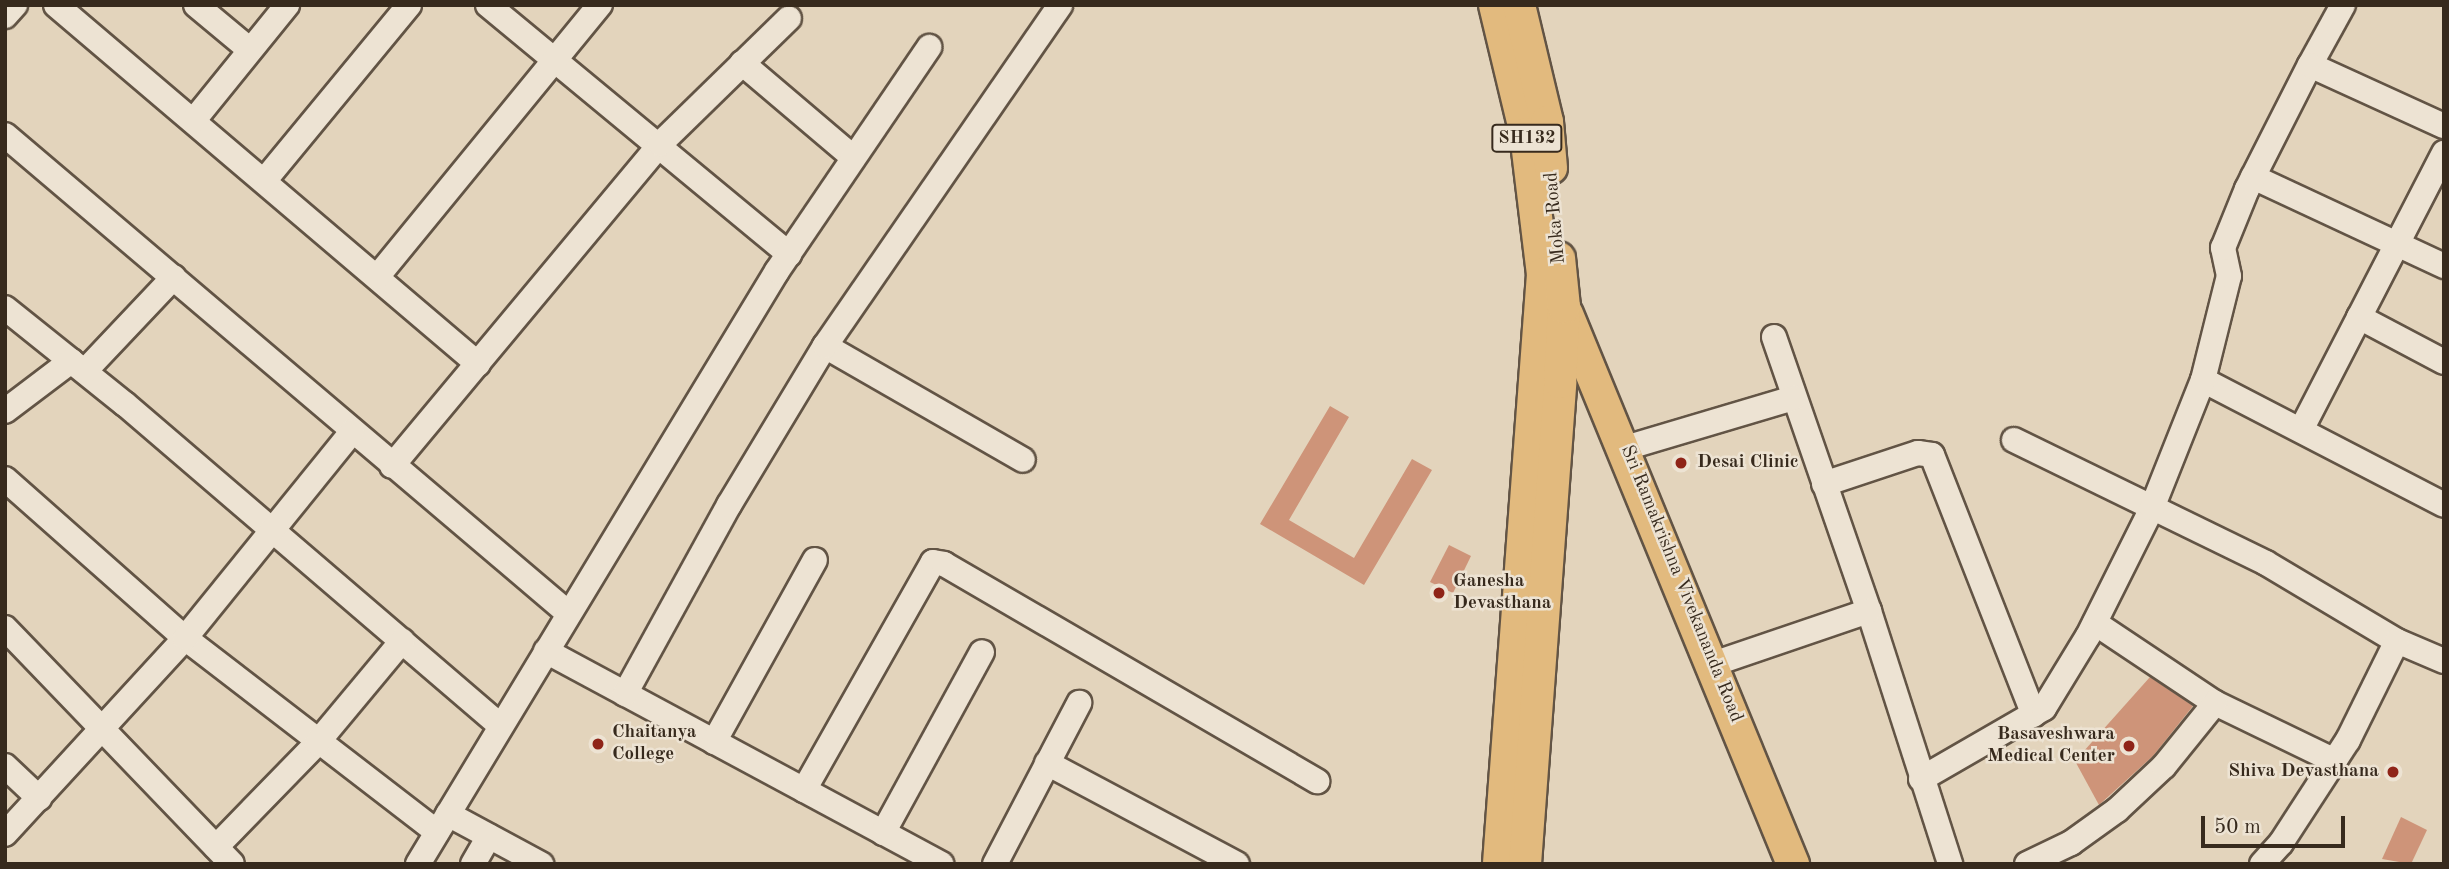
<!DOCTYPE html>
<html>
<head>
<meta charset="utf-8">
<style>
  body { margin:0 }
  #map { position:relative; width:2449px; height:869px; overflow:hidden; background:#e3d4bc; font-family:"Old Standard TT",serif }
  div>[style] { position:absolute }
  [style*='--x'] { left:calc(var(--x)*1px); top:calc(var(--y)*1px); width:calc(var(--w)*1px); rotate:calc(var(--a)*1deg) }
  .building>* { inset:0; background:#ce9479 }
  .roads { filter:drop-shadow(2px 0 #625445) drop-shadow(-2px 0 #625445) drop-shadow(0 2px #625445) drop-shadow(0 -2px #625445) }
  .minor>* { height:24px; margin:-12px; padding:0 12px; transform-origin:12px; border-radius:12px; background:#ede3d3 }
  .major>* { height:32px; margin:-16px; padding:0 16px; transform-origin:16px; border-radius:16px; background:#e2ba7e }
  .dots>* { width:19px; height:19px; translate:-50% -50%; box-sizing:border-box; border:4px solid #ede3d3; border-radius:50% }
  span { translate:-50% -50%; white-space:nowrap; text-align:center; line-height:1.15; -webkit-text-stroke:5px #ede3d3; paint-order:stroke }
  .shield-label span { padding:2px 5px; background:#ede3d3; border:2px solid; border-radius:5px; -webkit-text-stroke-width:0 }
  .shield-label { font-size:18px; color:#372a1d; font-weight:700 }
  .street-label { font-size:19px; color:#372a1d }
  .poi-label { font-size:19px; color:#372a1d; font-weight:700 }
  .left { translate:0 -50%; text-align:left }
  .right { translate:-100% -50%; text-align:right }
  .frame { position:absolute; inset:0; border:7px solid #372a1d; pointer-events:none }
  .scale { position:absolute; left:2201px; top:816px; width:144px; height:32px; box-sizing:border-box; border:4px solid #372a1d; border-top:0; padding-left:9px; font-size:21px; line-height:24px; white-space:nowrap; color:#372a1d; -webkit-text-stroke:5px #ede3d3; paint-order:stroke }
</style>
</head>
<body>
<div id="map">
  <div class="building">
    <i style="clip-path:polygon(1330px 406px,1349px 417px,1289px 520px,1354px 558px,1412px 459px,1432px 470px,1364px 585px,1260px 524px)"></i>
    <i style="clip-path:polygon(1449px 545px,1471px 556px,1453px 593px,1430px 582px)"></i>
    <i style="clip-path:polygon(2150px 677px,2193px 706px,2153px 756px,2099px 805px,2075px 761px)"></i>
    <i style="clip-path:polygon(2401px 817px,2427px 830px,2411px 864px,2382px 859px)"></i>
  </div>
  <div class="roads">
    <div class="minor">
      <i style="--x:56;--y:5;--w:554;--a:40.39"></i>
      <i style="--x:196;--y:5;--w:70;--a:39.8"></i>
      <i style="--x:488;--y:5;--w:391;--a:39.6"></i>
      <i style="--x:5;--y:16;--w:15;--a:-48"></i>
      <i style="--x:742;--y:63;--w:145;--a:40.3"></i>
      <i style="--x:2310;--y:65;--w:68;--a:-61.2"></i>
      <i style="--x:194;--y:120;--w:148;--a:-51"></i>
      <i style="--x:5;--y:135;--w:739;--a:40.33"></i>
      <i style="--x:2253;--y:177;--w:211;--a:25"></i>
      <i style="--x:264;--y:181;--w:228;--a:-50.5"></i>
      <i style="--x:377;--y:277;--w:352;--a:-50.7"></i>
      <i style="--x:5;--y:308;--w:154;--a:38.7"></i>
      <i style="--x:125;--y:404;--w:495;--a:40.6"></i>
      <i style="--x:2359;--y:317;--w:96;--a:27.9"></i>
      <i style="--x:1774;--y:337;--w:290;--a:70.9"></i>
      <i style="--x:1869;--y:611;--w:266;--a:72.2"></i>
      <i style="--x:825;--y:346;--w:228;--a:29.9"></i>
      <i style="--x:85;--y:371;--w:129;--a:-46.6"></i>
      <i style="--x:2203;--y:380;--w:271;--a:27.4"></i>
      <i style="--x:5;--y:411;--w:83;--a:-37.1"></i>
      <i style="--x:2301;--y:430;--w:312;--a:-62.7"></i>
      <i style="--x:2014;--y:440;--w:280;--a:26"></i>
      <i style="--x:2266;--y:563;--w:152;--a:30.8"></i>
      <i style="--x:2397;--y:641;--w:51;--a:23.1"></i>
      <i style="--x:1625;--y:448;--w:176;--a:-16.5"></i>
      <i style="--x:392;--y:466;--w:419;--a:-50.2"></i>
      <i style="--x:660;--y:144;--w:180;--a:-44.3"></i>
      <i style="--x:5;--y:479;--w:240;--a:41.5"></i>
      <i style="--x:185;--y:638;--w:318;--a:37.6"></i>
      <i style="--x:1824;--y:484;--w:99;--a:-18.3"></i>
      <i style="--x:1918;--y:453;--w:14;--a:8"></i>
      <i style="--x:1932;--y:455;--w:279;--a:68.6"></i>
      <i style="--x:2095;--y:623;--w:144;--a:33.7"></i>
      <i style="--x:2215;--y:703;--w:133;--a:25.8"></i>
      <i style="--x:5;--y:628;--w:327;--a:46.1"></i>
      <i style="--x:546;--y:651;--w:449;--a:28.3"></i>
      <i style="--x:1710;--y:665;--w:168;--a:-18.8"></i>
      <i style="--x:625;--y:694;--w:216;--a:-61.2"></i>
      <i style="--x:729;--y:505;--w:186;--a:-58.9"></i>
      <i style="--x:825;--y:346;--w:414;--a:-55.4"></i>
      <i style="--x:714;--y:742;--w:208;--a:-61"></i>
      <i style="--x:1047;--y:763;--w:215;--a:28"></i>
      <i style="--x:5;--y:766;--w:47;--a:43.3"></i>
      <i style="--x:1921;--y:779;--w:142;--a:-30"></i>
      <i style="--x:2044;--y:708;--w:84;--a:-58.6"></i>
      <i style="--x:2088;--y:636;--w:143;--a:-63.4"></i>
      <i style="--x:2152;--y:508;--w:138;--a:-68.3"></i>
      <i style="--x:2203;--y:380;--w:107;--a:-76"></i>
      <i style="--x:2229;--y:276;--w:29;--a:-102"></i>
      <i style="--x:2223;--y:248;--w:64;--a:-67.9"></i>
      <i style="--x:2247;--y:189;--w:139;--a:-63.1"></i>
      <i style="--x:2310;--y:65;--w:147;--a:24.5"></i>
      <i style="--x:804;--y:790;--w:262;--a:-60.5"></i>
      <i style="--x:933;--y:562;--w:11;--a:10"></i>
      <i style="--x:944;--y:564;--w:432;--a:30.2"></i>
      <i style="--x:448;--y:814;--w:106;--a:28.3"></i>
      <i style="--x:883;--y:833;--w:206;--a:-61.3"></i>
      <i style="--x:5;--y:834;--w:266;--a:-47.4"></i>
      <i style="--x:185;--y:638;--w:265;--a:-51"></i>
      <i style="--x:216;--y:847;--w:145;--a:-45.8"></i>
      <i style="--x:317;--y:743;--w:133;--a:-50.2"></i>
      <i style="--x:418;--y:864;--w:693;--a:-58.81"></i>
      <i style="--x:777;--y:271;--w:271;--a:-55.8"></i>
      <i style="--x:473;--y:864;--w:32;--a:-60"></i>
      <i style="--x:995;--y:864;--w:182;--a:-62.4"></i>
      <i style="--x:2027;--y:864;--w:49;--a:-25.5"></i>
      <i style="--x:2071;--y:843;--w:57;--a:-35.7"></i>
      <i style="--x:2117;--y:810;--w:64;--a:-43.1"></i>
      <i style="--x:2164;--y:766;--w:81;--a:-51"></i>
      <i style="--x:2262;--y:864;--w:28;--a:-48"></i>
      <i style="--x:2281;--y:843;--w:123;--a:-57"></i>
      <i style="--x:2348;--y:740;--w:110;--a:-63.7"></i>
    </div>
    <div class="major">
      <i style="--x:1495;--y:5;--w:133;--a:76.5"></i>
      <i style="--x:1526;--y:134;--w:141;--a:83.1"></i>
      <i style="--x:1543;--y:274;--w:592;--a:94.27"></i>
      <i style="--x:1519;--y:5;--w:120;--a:76.5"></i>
      <i style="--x:1547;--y:122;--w:46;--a:85"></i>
      <i style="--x:1567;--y:314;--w:595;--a:67.66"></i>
      <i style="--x:1525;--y:864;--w:483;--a:-85.8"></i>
      <i style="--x:1560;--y:382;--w:75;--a:-86.9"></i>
      <i style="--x:1564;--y:307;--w:49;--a:-95.8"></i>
    </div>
  </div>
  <div class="dots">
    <i style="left:1681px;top:463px;background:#8f2418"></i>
    <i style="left:1439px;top:593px;background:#8f2418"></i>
    <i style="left:598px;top:744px;background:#8f2418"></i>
    <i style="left:2129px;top:746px;background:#8f2418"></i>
    <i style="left:2393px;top:772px;background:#8f2418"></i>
  </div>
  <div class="shield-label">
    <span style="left:1527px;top:138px">SH132</span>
  </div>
  <div class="street-label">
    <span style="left:1556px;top:218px;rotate:-95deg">Moka Road</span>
    <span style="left:1681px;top:584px;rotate:68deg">Sri Ramakrishna Vivekananda Road</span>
  </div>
  <div class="poi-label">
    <span class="left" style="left:1697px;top:463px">Desai Clinic</span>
    <span class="left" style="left:1453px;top:593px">Ganesha<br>Devasthana</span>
    <span class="left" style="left:612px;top:744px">Chaitanya<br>College</span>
    <span class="right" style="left:2115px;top:746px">Basaveshwara<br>Medical Center</span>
    <span class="right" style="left:2379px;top:772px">Shiva Devasthana</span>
  </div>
  <div class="frame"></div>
  <div class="scale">50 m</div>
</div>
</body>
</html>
